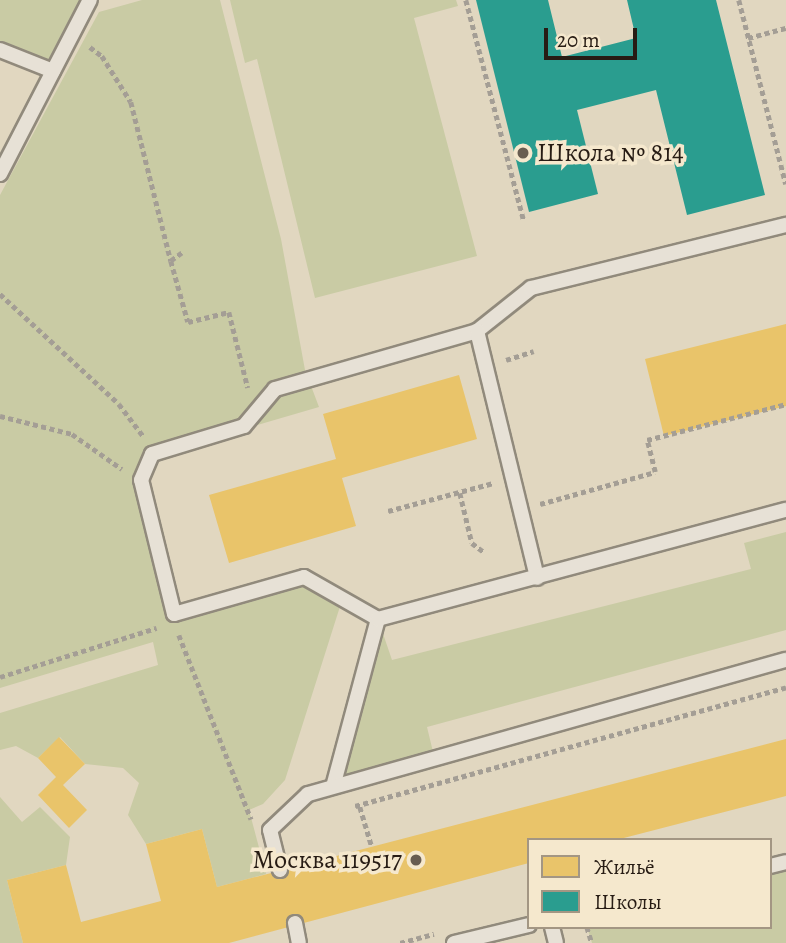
<!DOCTYPE html>
<html>
<head>
<meta charset="utf-8">
<style>
  body { margin:0 }
  #map { position:relative; width:786px; height:943px; overflow:hidden; background:#e1d7c0; font-family:Alegreya,serif }
  div>[style] { position:absolute }
  [style*='--x'] { left:calc(var(--x)*1px); top:calc(var(--y)*1px); width:calc(var(--w)*1px); rotate:calc(var(--a)*1deg) }
  .green>* { inset:0; background:#c9cba4 }
  .homes>* { inset:0; background:#e9c46a }
  .schools>* { inset:0; background:#2a9d8f }
  .path>* { height:4.5px; margin-top:-2.25px; transform-origin:0; background:repeating-linear-gradient(90deg,#a49e95 0 5px,transparent 0 8.5px) }
  .roads { filter:drop-shadow(2px 0 #918a7c) drop-shadow(-2px 0 #918a7c) drop-shadow(0 2px #918a7c) drop-shadow(0 -2px #918a7c) }
  .service>* { height:14px; margin:-7px; padding:0 7px; transform-origin:7px; border-radius:7px; background:#e7e1d6 }
  .dots>* { width:19px; height:19px; translate:-50% -50%; box-sizing:border-box; border:4px solid #f5e8cd; border-radius:50% }
  span { translate:-50% -50%; white-space:nowrap; text-align:center; line-height:1.15; -webkit-text-stroke:7px #f5e8cd; paint-order:stroke }
  .poi-label { font-size:26px; color:#271c14 }
  .left { translate:0 -50%; text-align:left }
  .right { translate:-100% -50%; text-align:right }
  .legend { position:absolute; left:527px; top:838px; width:245px; height:91px; box-sizing:border-box; background:#f5e8cd; border:2px solid #a39683; margin:0; padding:9px 12px; list-style:none; font-size:21px; color:#271c14 }
  .legend li { display:flex; align-items:center; gap:14px; height:35px }
  .legend b { width:35px; border:2px solid #a39683 }
  .scale { position:absolute; left:544px; top:28px; width:93px; height:32px; box-sizing:border-box; border:4px solid #271c14; border-top:0; padding-left:9px; font-size:21px; line-height:24px; white-space:nowrap; color:#271c14; -webkit-text-stroke:5px #f5e8cd; paint-order:stroke }
</style>
</head>
<body>
<div id="map">
  <div class="green">
    <i style="clip-path:polygon(0 0,90px 0,53px 71px,0 50px)"></i>
    <i style="clip-path:polygon(142px 0,220px 0,281px 239px,305px 370px,319px 407px,154px 455px,143px 483px,174px 614px,304px 577px,343px 597px,285px 780px,263px 804px,249px 810px,266px 874px,217px 887px,202px 829px,146px 844px,128px 815px,139px 783px,123px 768px,85px 764px,60px 737px,38px 758px,16px 746px,0 750px,0 713px,158px 665px,153px 642px,0 688px,0 195px,99px 12px)"></i>
    <i style="clip-path:polygon(230px 0,456px 0,458px 6px,414px 18px,477px 256px,315px 298px,257px 59px,245px 63px)"></i>
    <i style="clip-path:polygon(786px 532px,786px 630px,427px 727px,434px 756px,334px 783px,378px 619px,392px 660px,751px 569px,744px 543px)"></i>
    <i style="clip-path:polygon(0 797px,22px 822px,40px 807px,70px 837px,66px 865px,7px 880px,23px 943px,0 943px)"></i>
    <i style="clip-path:polygon(786px 862px,786px 943px,592px 943px,587px 927px,770px 927px,770px 866px)"></i>
  </div>
  <div class="homes">
    <i style="clip-path:polygon(786px 324px,786px 406px,664px 436px,645px 359px)"></i>
    <i style="clip-path:polygon(459px 375px,477px 439px,342px 478px,356px 526px,229px 563px,209px 495px,336px 459px,323px 414px)"></i>
    <i style="clip-path:polygon(59px 737px,85px 764px,63px 785px,87px 810px,69px 828px,38px 795px,56px 777px,38px 758px)"></i>
    <i style="clip-path:polygon(786px 739px,786px 796px,616px 840px,529px 840px,529px 863px,229px 943px,23px 943px,7px 880px,66px 865px,81px 922px,161px 901px,146px 844px,202px 829px,217px 887px)"></i>
  </div>
  <div class="schools">
    <i style="clip-path:polygon(476px 0,548px 0,562px 57px,636px 38px,627px 0,716px 0,765px 195px,687px 215px,656px 90px,577px 110px,598px 194px,529px 212px)"></i>
  </div>
  <div class="path">
    <i style="--x:466;--y:0;--w:228;--a:75.3"></i>
    <i style="--x:739;--y:0;--w:190;--a:75.7"></i>
    <i style="--x:748;--y:38;--w:39;--a:-15"></i>
    <i style="--x:90;--y:47;--w:15;--a:37"></i>
    <i style="--x:102;--y:56;--w:54;--a:57.8"></i>
    <i style="--x:131;--y:102;--w:164;--a:75.9"></i>
    <i style="--x:182;--y:253;--w:14;--a:144"></i>
    <i style="--x:171;--y:261;--w:63;--a:74.4"></i>
    <i style="--x:188;--y:322;--w:42;--a:-13.7"></i>
    <i style="--x:229;--y:312;--w:78;--a:76"></i>
    <i style="--x:0;--y:294;--w:162;--a:42.7"></i>
    <i style="--x:119;--y:404;--w:40;--a:53"></i>
    <i style="--x:506;--y:360;--w:29;--a:-18"></i>
    <i style="--x:0;--y:416;--w:74;--a:14"></i>
    <i style="--x:72;--y:434;--w:61;--a:35"></i>
    <i style="--x:460;--y:493;--w:51;--a:76.5"></i>
    <i style="--x:472;--y:543;--w:15;--a:37"></i>
    <i style="--x:540;--y:504;--w:119;--a:-15.5"></i>
    <i style="--x:655;--y:472;--w:33;--a:-104"></i>
    <i style="--x:647;--y:440;--w:144;--a:-14.5"></i>
    <i style="--x:388;--y:511;--w:109;--a:-14.9"></i>
    <i style="--x:179;--y:635;--w:198;--a:68.6"></i>
    <i style="--x:0;--y:677;--w:164;--a:-17.4"></i>
    <i style="--x:355;--y:806;--w:447;--a:-15.4"></i>
    <i style="--x:360;--y:807;--w:42;--a:73.3"></i>
    <i style="--x:587;--y:927;--w:17;--a:73"></i>
    <i style="--x:400;--y:943;--w:35;--a:-15"></i>
  </div>
  <div class="roads">
    <div class="service">
      <i style="--x:0;--y:50;--w:57;--a:21.6"></i>
      <i style="--x:0;--y:174;--w:196;--a:-62.7"></i>
      <i style="--x:477;--y:331;--w:69;--a:-38.5"></i>
      <i style="--x:531;--y:288;--w:263;--a:-13.9"></i>
      <i style="--x:378;--y:619;--w:85;--a:-150.4"></i>
      <i style="--x:304;--y:577;--w:135;--a:164.1"></i>
      <i style="--x:174;--y:614;--w:138;--a:-103.8"></i>
      <i style="--x:141;--y:480;--w:28;--a:-67"></i>
      <i style="--x:152;--y:454;--w:96;--a:-16.9"></i>
      <i style="--x:244;--y:426;--w:48;--a:-50"></i>
      <i style="--x:275;--y:389;--w:210;--a:-16"></i>
      <i style="--x:477;--y:331;--w:254;--a:76.3"></i>
      <i style="--x:334;--y:783;--w:170;--a:-75"></i>
      <i style="--x:378;--y:619;--w:422;--a:-15"></i>
      <i style="--x:770;--y:866;--w:16;--a:-14"></i>
      <i style="--x:280;--y:870;--w:41;--a:-104"></i>
      <i style="--x:270;--y:830;--w:52;--a:-43.5"></i>
      <i style="--x:308;--y:794;--w:496;--a:-15.7"></i>
      <i style="--x:295;--y:923;--w:20;--a:79"></i>
      <i style="--x:552;--y:927;--w:16;--a:76"></i>
      <i style="--x:454;--y:943;--w:77;--a:-13.5"></i>
    </div>
  </div>
  <div class="dots">
    <i style="left:523px;top:153px;background:#685d50"></i>
    <i style="left:416px;top:860px;background:#685d50"></i>
  </div>
  <div class="poi-label">
    <span class="left" style="left:537px;top:153px">Школа № 814</span>
    <span class="right" style="left:402px;top:860px">Москва 119517</span>
  </div>
  <ul class="legend">
  <li><b style="height:19px;background:#e9c46a"></b>Жильё</li>
  <li><b style="height:19px;background:#2a9d8f"></b>Школы</li>
  </ul>
  <div class="scale">20 m</div>
</div>
</body>
</html>
